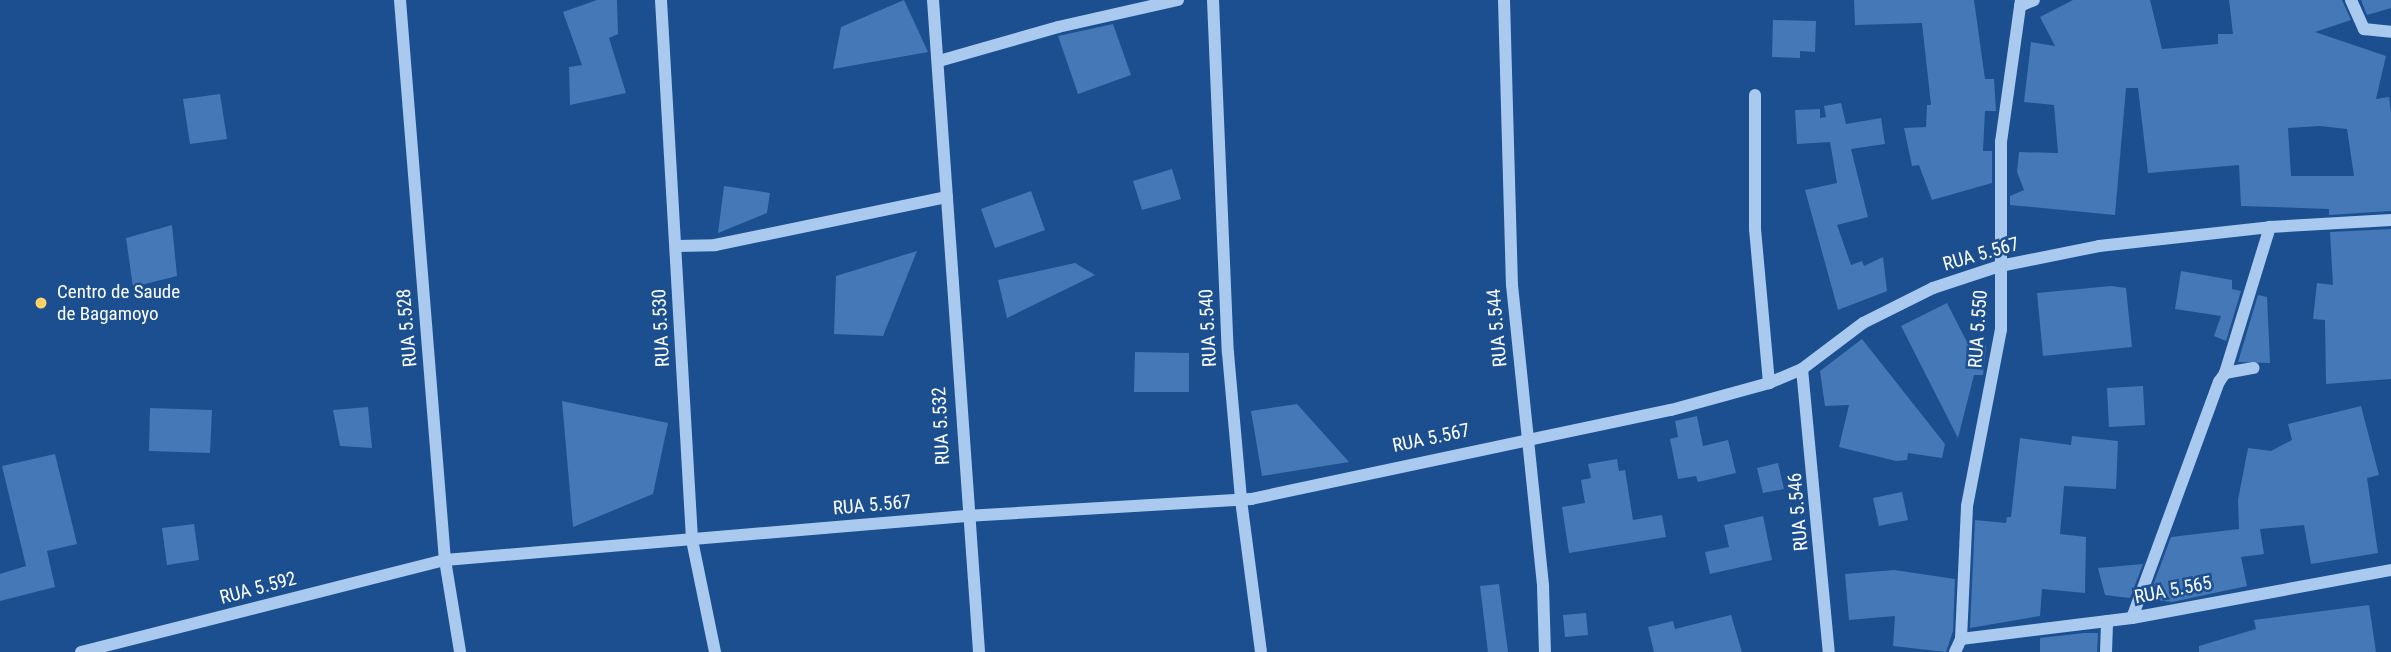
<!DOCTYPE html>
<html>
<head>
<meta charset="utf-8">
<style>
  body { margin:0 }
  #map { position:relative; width:2391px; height:652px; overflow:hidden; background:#1b4f8f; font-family:"Roboto Condensed",sans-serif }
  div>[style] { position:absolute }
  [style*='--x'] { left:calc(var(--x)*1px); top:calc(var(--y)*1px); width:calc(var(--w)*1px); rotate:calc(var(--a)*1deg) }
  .building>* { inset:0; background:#4478b7 }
  .minor>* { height:12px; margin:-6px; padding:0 6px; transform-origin:6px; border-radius:6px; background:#a9c9ee }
  .dots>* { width:19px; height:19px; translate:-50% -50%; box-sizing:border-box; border:4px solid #1b4f8f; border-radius:50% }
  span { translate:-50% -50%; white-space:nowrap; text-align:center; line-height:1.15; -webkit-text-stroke:5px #1b4f8f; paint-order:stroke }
  .street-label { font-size:19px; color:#fff }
  .poi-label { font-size:19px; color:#fff }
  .left { translate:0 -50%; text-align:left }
</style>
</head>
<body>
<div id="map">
  <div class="building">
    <i style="clip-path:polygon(597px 0,617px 0,618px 34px,609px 38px,626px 93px,570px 105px,569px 67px,582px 65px,563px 12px)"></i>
    <i style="clip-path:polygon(904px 0,928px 52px,833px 69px,841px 27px)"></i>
    <i style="clip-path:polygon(1854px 0,1974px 0,1985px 79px,1994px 79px,1996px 111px,1985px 111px,1983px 151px,1992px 151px,1992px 183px,1932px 200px,1919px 165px,1912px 166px,1904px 128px,1926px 127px,1927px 105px,1931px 105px,1922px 23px,1855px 25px)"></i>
    <i style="clip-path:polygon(evenodd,2073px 0,2150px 0,2162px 49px,2218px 44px,2218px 34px,2233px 34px,2229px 0,2342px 0,2351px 20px,2315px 32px,2386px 56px,2376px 99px,2389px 97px,2391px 112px,2391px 211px,2329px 215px,2329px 209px,2241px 206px,2239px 165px,2148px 173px,2138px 88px,2126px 88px,2115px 215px,2010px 205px,2010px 196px,2024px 190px,2017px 172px,2019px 152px,2058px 153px,2054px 105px,2024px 102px,2031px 42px,2055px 46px,2040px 17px,2073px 0,2320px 126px,2347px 129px,2354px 176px,2291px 176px,2288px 128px,2320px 126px)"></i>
    <i style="clip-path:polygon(2361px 0,2391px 0,2391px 8px,2367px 15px)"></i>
    <i style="clip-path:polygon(1773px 20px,1816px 21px,1815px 52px,1800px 51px,1800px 58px,1772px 57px)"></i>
    <i style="clip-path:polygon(1113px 24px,1131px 75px,1078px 94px,1058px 36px)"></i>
    <i style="clip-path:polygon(220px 94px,227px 139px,190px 144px,183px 99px)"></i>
    <i style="clip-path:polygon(1841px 103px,1846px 124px,1881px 118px,1885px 144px,1851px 149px,1868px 217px,1837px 225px,1851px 265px,1862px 261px,1864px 266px,1883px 257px,1887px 291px,1838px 310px,1805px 190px,1837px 183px,1830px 142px,1797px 144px,1795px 110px,1820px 109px,1820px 118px,1826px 117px,1824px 106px)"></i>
    <i style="clip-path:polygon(1172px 169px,1181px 199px,1142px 210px,1133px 181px)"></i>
    <i style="clip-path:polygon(724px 186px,770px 193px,767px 213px,718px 233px)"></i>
    <i style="clip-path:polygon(1031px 191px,1045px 230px,995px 248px,981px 209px)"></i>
    <i style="clip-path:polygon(172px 225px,177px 276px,133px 287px,126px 238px)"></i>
    <i style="clip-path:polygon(2391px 229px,2391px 379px,2326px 384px,2325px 320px,2313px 319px,2317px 283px,2333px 285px,2330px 232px)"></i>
    <i style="clip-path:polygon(917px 251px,883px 336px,834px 334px,836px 276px)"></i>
    <i style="clip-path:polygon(1075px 263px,1095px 275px,1007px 318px,998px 280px)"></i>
    <i style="clip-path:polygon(2181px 271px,2232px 280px,2232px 289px,2241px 291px,2226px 341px,2214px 336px,2221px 316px,2175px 309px)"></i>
    <i style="clip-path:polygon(2111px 286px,2126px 288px,2132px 347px,2043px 356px,2037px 293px)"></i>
    <i style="clip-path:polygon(2258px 295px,2267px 297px,2270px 363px,2238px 362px)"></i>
    <i style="clip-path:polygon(1947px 303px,1969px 346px,1986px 345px,1983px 375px,1974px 375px,1958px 438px,1901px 326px)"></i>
    <i style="clip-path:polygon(1862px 339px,1945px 444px,1942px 458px,1908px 453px,1907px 460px,1896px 461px,1839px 447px,1849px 405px,1825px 406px,1820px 371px)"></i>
    <i style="clip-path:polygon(1135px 352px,1189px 353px,1189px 392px,1134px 392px)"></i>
    <i style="clip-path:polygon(2143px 386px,2145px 425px,2109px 427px,2107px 388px)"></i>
    <i style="clip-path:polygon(562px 401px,668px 423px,653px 494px,573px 527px)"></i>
    <i style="clip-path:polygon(1297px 404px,1349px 462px,1262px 476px,1251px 411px)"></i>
    <i style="clip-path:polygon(2361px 406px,2379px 475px,2367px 478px,2378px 553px,2311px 564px,2304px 525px,2260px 529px,2264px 554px,2241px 557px,2247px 586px,2172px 602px,2148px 599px,2171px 537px,2239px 529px,2238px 500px,2248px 448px,2271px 451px,2292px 440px,2288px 424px)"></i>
    <i style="clip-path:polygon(368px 407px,372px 448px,340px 446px,333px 410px)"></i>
    <i style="clip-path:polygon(150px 408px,212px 410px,210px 453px,149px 451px)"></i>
    <i style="clip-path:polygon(1697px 416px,1703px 446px,1728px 440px,1736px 473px,1698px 482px,1696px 476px,1678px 479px,1670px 439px,1678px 437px,1675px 421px)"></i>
    <i style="clip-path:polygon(2072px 436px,2118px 441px,2116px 489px,2064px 486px,2060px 534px,2086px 537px,2085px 593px,2042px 589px,2040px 616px,1970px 628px,1975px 520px,2006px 523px,2007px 517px,2011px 517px,2020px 438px,2071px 445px)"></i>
    <i style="clip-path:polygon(55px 454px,77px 544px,47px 551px,55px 587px,0 601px,0 574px,26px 566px,2px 466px)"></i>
    <i style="clip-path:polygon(1617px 459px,1619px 471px,1625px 470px,1633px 520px,1662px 515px,1666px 537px,1569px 553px,1562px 507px,1585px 503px,1581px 480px,1591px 478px,1588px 464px)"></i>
    <i style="clip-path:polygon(1778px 463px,1784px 489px,1763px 493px,1757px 468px)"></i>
    <i style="clip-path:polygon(1902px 492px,1908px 520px,1879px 526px,1873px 498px)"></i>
    <i style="clip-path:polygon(1763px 516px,1772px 560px,1710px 574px,1705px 552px,1729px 547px,1724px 525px)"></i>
    <i style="clip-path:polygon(194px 524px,199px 560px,167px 565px,162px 528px)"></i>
    <i style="clip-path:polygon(2143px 564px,2130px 598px,2105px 595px,2098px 568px)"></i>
    <i style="clip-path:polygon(1894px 570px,1955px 579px,1953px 631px,1946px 652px,1893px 646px,1895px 616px,1849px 620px,1845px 574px)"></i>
    <i style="clip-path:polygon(1499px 584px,1508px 652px,1488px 652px,1480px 586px)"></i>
    <i style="clip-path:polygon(2369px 605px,2376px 652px,2199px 652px,2199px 646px,2256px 629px,2254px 620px)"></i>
    <i style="clip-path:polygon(1586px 613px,1588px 635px,1565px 637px,1563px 615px)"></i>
    <i style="clip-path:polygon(1731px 615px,1742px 652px,1654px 652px,1648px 627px,1673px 621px,1675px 629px)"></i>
    <i style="clip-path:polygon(2084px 633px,2098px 633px,2097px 652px,2040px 652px,2040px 638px)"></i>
  </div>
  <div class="minor">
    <i style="--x:400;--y:0;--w:562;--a:85.41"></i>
    <i style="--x:445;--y:560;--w:93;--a:80.7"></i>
    <i style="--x:661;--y:0;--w:541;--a:86.71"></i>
    <i style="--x:692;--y:540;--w:114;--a:78.4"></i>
    <i style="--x:933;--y:0;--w:654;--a:85.96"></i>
    <i style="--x:1213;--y:0;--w:353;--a:87.6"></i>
    <i style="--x:1228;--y:353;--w:148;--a:84.9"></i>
    <i style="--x:1241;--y:500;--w:153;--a:82.5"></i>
    <i style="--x:1504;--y:0;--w:285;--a:88.4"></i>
    <i style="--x:1512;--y:285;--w:303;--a:84.1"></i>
    <i style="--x:1543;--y:586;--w:66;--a:88.3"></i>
    <i style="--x:2351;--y:0;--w:32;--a:66"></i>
    <i style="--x:2364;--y:29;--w:27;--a:6"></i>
    <i style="--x:2020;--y:6;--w:15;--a:-23"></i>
    <i style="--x:939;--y:61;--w:124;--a:-15.9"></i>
    <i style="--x:1058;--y:27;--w:123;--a:-12.7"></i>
    <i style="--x:1755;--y:95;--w:134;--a:90"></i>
    <i style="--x:1755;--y:229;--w:155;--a:84.8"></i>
    <i style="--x:676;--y:246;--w:39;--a:-1"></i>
    <i style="--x:715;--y:245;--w:237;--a:-11.7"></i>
    <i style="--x:1802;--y:369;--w:284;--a:84.6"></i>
    <i style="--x:2225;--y:373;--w:153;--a:-72.9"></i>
    <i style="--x:2132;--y:618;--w:252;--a:-69.8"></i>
    <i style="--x:2219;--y:382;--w:11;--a:-56"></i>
    <i style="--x:2225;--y:373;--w:29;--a:-10"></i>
    <i style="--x:1961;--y:639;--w:172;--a:-7"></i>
    <i style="--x:2132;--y:618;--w:263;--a:-10.5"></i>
    <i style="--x:81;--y:652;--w:375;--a:-14.2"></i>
    <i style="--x:445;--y:560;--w:523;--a:-4.83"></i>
    <i style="--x:966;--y:516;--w:286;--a:-3.4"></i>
    <i style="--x:1251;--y:499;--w:429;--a:-12"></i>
    <i style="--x:1671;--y:410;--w:102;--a:-15.4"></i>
    <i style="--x:1769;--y:383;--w:36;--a:-23"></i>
    <i style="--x:1802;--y:369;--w:76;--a:-37"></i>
    <i style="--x:1863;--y:323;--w:78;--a:-26.6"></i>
    <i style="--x:1933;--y:288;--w:71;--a:-18.2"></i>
    <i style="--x:2000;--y:266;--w:101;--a:-11.4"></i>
    <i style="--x:2099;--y:246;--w:172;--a:-6.3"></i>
    <i style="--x:2270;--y:227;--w:121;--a:-3.3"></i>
    <i style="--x:1955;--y:652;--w:14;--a:-65"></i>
    <i style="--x:1961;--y:639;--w:133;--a:-87.4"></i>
    <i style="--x:1967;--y:506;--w:180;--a:-79.1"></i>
    <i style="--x:2001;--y:329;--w:187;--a:-90"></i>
    <i style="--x:2001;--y:142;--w:143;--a:-82"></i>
    <i style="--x:2106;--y:652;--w:31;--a:-88"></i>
  </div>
  <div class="dots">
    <i style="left:41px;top:303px;background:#ffd166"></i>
  </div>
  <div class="street-label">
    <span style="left:1981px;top:254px;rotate:-16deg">RUA 5.567</span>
    <span style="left:407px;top:328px;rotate:-95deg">RUA 5.528</span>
    <span style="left:661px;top:328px;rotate:-93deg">RUA 5.530</span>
    <span style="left:1208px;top:328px;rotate:-93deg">RUA 5.540</span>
    <span style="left:1497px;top:328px;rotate:-95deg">RUA 5.544</span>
    <span style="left:1978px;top:329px;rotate:-86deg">RUA 5.550</span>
    <span style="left:941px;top:426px;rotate:-93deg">RUA 5.532</span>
    <span style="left:1431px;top:438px;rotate:-12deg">RUA 5.567</span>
    <span style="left:872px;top:505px;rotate:-5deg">RUA 5.567</span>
    <span style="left:1798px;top:512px;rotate:-95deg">RUA 5.546</span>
    <span style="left:258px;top:588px;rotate:-15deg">RUA 5.592</span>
    <span style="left:2173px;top:590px;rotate:-11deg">RUA 5.565</span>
  </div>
  <div class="poi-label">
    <span class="left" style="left:57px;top:303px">Centro de Saude<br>de Bagamoyo</span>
  </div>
</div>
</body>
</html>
